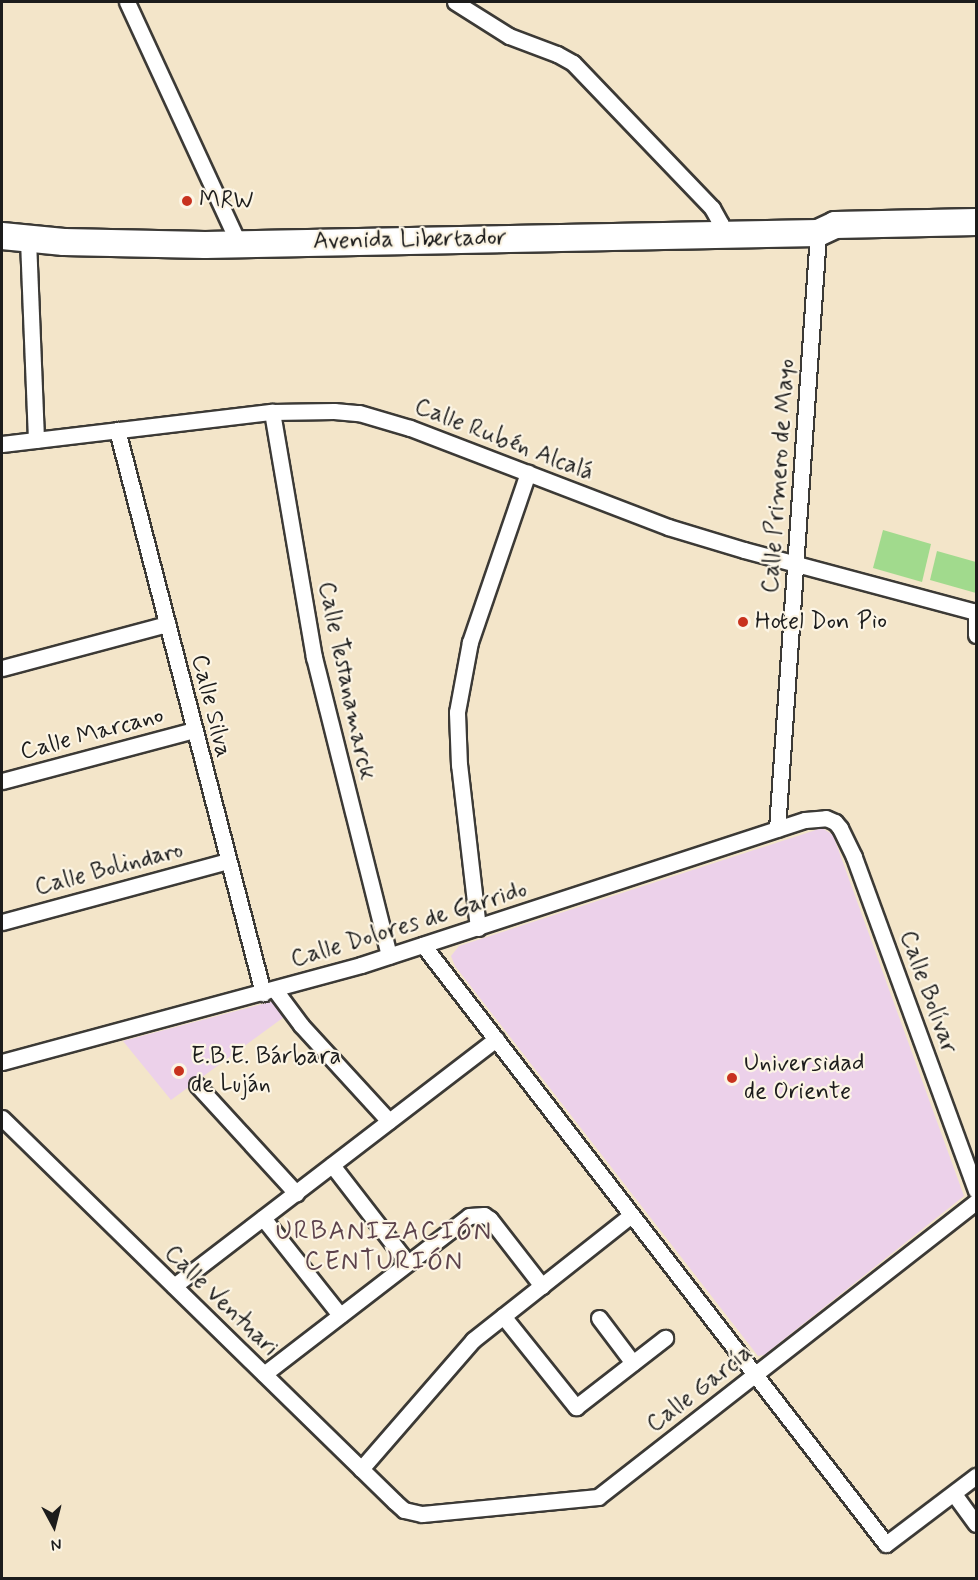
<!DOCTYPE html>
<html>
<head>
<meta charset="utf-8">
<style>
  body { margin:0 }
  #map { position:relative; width:978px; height:1580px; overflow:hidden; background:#f3e5c9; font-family:Mynerve,sans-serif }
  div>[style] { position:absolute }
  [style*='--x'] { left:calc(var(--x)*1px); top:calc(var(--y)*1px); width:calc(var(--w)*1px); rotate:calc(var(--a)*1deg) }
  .built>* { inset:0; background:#ecd1ea }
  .green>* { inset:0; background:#a1da8d }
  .roads { filter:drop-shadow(2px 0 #3c3a36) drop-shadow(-2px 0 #3c3a36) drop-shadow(0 2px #3c3a36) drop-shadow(0 -2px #3c3a36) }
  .minor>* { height:15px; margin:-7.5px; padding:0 7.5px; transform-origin:7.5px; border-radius:7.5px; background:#fff }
  .trunk>* { height:26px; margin:-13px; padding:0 13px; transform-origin:13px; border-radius:13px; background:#fff }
  .dots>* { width:16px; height:16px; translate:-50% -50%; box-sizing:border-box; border:3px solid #fcf5e5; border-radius:50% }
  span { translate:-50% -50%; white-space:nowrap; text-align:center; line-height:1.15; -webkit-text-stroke:4.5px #fcf5e5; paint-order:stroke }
  .poi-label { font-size:24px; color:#1c1c1c }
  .left { translate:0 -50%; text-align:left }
  .street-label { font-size:24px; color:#1c1c1c }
  .neighbourhood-label { font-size:26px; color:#5d434c; letter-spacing:1.5px }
  .frame { position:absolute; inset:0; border:3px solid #1c1c1c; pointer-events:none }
  .north { position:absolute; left:24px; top:1496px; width:60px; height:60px; -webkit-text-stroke:4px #fcf5e5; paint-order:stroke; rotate:173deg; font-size:16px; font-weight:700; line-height:24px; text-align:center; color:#1c1c1c }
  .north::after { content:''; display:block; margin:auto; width:21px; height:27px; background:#1c1c1c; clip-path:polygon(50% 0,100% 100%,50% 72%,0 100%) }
</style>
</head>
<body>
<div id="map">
  <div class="built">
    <i style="clip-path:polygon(822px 828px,833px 835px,964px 1196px,764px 1355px,758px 1356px,455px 966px,451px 956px,459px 946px)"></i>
    <i style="clip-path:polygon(274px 1001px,284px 1017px,171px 1100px,123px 1041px)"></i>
  </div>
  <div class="green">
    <i style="clip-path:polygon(883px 530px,931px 544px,922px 582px,873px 568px)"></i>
    <i style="clip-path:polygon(937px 551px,976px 562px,976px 593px,930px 580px)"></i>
  </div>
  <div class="roads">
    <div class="minor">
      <i style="--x:127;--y:2;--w:267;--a:65.2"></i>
      <i style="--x:455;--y:2;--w:64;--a:32.2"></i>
      <i style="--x:509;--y:36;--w:51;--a:20.6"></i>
      <i style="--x:557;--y:54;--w:18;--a:29"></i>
      <i style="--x:573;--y:63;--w:201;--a:46.2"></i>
      <i style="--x:712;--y:208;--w:18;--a:61"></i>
      <i style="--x:721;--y:224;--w:11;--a:80"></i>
      <i style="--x:28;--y:240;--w:200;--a:87.7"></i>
      <i style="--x:272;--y:412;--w:249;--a:80.3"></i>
      <i style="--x:314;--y:657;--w:308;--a:75.9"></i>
      <i style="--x:117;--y:430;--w:582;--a:75.46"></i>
      <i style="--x:2;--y:444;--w:272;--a:-6.8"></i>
      <i style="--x:272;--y:412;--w:62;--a:-0.9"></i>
      <i style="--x:334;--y:411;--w:25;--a:5"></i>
      <i style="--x:359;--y:413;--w:53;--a:16.4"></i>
      <i style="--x:410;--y:428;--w:276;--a:21"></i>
      <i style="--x:668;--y:527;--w:79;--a:16.8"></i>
      <i style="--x:744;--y:550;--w:240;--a:15"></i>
      <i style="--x:976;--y:611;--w:24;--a:90"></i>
      <i style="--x:2;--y:668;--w:171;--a:-14.9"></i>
      <i style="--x:2;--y:781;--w:199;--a:-14.9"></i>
      <i style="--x:777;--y:829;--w:597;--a:-86.06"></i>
      <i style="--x:2;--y:922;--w:234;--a:-15.1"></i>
      <i style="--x:478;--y:928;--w:164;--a:-96.6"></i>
      <i style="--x:459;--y:765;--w:53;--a:-92.2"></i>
      <i style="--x:457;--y:712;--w:71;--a:-79.5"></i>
      <i style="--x:470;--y:642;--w:179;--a:-71.1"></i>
      <i style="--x:423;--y:945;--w:757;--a:52.3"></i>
      <i style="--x:886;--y:1544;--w:113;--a:-37.1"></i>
      <i style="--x:275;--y:990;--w:44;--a:53.4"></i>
      <i style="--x:301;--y:1025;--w:130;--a:47.5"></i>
      <i style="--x:2;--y:1062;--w:372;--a:-15.1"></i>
      <i style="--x:361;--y:965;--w:467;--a:-18.1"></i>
      <i style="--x:805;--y:820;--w:21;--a:-5"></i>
      <i style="--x:826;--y:818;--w:10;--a:24"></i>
      <i style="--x:835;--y:822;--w:8;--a:50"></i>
      <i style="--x:840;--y:828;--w:32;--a:64"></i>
      <i style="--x:854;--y:857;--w:355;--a:69.9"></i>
      <i style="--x:197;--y:1085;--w:147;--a:47.5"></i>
      <i style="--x:2;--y:1118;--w:549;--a:44.34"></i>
      <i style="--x:395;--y:1502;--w:12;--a:42"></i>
      <i style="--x:404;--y:1510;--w:18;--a:13"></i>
      <i style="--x:422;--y:1514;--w:177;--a:-5.5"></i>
      <i style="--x:598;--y:1497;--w:479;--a:-38"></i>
      <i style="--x:332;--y:1165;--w:123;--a:52.3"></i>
      <i style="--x:263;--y:1218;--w:124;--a:51.6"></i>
      <i style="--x:174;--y:1286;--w:406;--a:-37.5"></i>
      <i style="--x:503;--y:1316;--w:117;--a:51.3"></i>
      <i style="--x:576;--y:1407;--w:113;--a:-37.8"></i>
      <i style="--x:599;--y:1318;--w:56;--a:52.9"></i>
      <i style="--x:264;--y:1374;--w:259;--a:-37.6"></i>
      <i style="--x:469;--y:1216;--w:15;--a:-4"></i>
      <i style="--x:484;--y:1215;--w:7;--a:34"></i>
      <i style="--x:490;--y:1219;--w:85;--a:52.2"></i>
      <i style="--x:361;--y:1469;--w:171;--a:-49"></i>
      <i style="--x:473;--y:1340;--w:201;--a:-38.3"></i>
      <i style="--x:954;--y:1494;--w:37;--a:54"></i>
    </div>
    <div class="trunk">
      <i style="--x:2;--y:236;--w:62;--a:5.5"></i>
      <i style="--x:64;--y:242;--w:141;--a:1.2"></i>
      <i style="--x:205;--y:245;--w:613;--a:-1.12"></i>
      <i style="--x:818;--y:233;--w:19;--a:-25"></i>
      <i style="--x:835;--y:225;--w:141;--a:-1.2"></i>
    </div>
  </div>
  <div class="dots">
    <i style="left:187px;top:201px;background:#c8321e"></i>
    <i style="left:743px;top:622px;background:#c8321e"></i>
    <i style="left:179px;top:1071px;background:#c8321e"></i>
    <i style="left:732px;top:1078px;background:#c8321e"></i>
  </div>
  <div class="poi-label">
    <span class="left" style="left:199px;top:201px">MRW</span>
    <span class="left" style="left:755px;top:622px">Hotel Don Pio</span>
    <span class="left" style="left:191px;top:1071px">E.B.E. Bárbara<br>de Luján</span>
    <span class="left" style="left:744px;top:1078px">Universidad<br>de Oriente</span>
  </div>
  <div class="street-label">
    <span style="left:410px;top:240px;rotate:-1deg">Avenida Libertador</span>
    <span style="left:504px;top:440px;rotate:21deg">Calle Rubén Alcalá</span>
    <span style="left:779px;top:476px;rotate:-86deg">Calle Primero de Mayo</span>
    <span style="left:346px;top:681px;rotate:78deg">Calle Testanamarck</span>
    <span style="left:211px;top:706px;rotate:76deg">Calle Silva</span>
    <span style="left:92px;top:734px;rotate:-15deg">Calle Marcano</span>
    <span style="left:109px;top:869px;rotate:-15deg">Calle Bolindaro</span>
    <span style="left:409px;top:925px;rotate:-17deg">Calle Dolores de Garrido</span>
    <span style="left:928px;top:992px;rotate:70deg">Calle Bolívar</span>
    <span style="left:221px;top:1301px;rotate:44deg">Calle Ventuari</span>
    <span style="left:700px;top:1389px;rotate:-38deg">Calle García</span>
  </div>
  <div class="neighbourhood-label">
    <span style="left:384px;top:1248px">URBANIZACIÓN<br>CENTURIÓN</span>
  </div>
  <div class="frame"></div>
  <div class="north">N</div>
</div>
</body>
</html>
